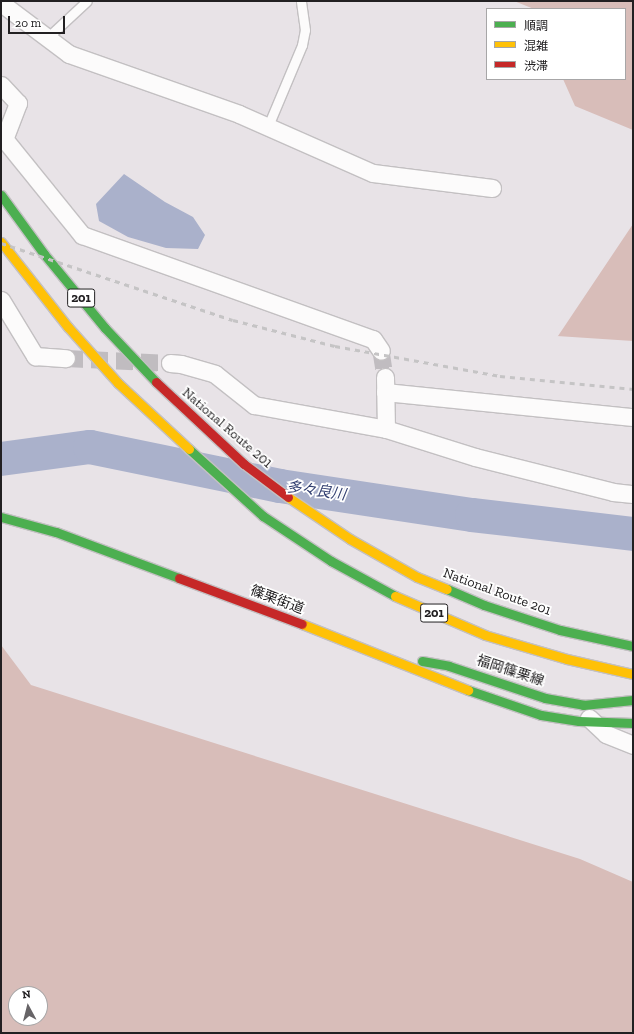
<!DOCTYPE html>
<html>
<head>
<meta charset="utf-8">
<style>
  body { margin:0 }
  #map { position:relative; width:634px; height:1034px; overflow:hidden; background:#e8e3e7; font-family:"Zilla Slab","Noto Sans JP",serif }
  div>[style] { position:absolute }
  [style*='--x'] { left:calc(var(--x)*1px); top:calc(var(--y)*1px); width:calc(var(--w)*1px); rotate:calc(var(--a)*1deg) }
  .forest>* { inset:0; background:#d8bdb9 }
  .water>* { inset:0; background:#aab1cb }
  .river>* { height:34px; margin:-17px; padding:0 17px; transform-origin:17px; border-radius:17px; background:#aab1cb }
  .street-tunnel>* { height:17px; margin-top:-8.5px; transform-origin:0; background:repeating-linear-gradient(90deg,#c0bcc0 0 17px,transparent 0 25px) }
  .roads { filter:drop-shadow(1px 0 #c3c0c2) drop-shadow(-1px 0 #c3c0c2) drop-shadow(0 1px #c3c0c2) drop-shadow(0 -1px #c3c0c2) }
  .lane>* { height:9px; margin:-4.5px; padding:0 4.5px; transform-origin:4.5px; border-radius:4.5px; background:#fcfbfb }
  .street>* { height:17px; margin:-8.5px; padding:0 8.5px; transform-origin:8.5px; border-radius:8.5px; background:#fcfbfb }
  .fast>* { height:9px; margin:-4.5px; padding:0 4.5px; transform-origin:4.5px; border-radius:4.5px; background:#4caf50 }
  .slow>* { height:9px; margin:-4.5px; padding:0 4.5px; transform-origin:4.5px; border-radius:4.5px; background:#ffc107 }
  .jam>* { height:9px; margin:-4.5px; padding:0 4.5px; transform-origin:4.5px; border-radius:4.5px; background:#c62828 }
  .rail>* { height:3px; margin-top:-1.5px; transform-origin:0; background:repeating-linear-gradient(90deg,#c5c4c5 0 5px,transparent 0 10px) }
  span { translate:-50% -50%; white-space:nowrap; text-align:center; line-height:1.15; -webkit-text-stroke:3.5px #fff; paint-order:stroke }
  .shield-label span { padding:1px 3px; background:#fff; border:1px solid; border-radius:3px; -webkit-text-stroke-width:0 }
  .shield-label { font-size:13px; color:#222022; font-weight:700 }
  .street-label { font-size:14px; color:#222022 }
  .water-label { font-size:15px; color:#323f70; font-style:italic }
  .frame { position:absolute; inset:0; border:2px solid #222022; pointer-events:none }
  .legend { position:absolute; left:486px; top:8px; width:140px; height:72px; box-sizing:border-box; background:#fff; border:1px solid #a7a6a7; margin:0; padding:5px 7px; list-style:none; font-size:12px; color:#222022 }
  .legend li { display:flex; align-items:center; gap:8px; height:20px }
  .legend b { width:20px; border:1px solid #a7a6a7 }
  .north { position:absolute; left:8px; top:986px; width:40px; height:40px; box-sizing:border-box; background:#fff; border:1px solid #a7a6a7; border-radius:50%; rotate:353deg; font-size:11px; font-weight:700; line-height:16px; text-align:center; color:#222022 }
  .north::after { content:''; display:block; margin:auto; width:14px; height:18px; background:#676467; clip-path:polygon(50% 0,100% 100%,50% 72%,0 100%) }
  .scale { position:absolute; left:8px; top:16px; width:57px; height:18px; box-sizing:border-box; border:2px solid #222022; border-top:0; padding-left:5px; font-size:12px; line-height:14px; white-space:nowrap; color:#222022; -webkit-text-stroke:3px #fff; paint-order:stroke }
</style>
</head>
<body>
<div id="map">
  <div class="forest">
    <i style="clip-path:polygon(514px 1px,633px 1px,633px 130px,575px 106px,563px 79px,625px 79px,625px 9px,534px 9px)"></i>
    <i style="clip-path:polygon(633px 224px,633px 341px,557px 336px,558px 336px)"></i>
    <i style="clip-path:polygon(evenodd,1px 645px,31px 685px,580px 859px,633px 882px,633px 1033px,1px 1033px,1px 645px,16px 994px,40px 994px,40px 1018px,16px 1018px,16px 994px)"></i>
  </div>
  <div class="water">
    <i style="clip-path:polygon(124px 174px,165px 202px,193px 217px,205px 235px,198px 249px,166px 248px,128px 237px,99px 221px,96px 204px)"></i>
  </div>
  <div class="river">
    <i style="--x:1;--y:459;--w:90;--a:-7.7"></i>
    <i style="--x:90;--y:447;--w:194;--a:11.6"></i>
    <i style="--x:280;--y:486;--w:194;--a:8.6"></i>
    <i style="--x:472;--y:515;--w:162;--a:6.7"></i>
  </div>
  <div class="street-tunnel">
    <i style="--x:381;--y:351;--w:26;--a:81"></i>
    <i style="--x:66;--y:358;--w:104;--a:2.8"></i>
  </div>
  <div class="roads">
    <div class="lane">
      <i style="--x:47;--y:38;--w:54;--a:-42.8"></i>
      <i style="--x:268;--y:126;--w:88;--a:-67.2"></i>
      <i style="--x:302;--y:45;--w:15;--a:-79"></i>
      <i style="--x:305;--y:30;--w:29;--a:-98"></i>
    </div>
    <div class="street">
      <i style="--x:1;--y:3;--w:85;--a:36.9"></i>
      <i style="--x:69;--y:54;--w:180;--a:19.4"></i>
      <i style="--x:239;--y:114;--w:146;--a:23.8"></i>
      <i style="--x:373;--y:173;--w:120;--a:7.2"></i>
      <i style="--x:1;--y:85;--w:25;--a:47"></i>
      <i style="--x:18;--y:103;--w:39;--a:111"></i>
      <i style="--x:1;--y:135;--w:129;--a:51"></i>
      <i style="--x:82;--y:235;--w:309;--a:19.7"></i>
      <i style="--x:373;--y:339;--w:14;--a:56"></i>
      <i style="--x:1;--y:300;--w:66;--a:58.7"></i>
      <i style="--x:35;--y:356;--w:31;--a:4"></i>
      <i style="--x:170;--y:363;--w:11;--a:5"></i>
      <i style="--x:181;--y:364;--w:35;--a:16"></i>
      <i style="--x:215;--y:374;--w:50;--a:38.5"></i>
      <i style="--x:254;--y:405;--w:134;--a:10.3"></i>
      <i style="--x:386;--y:429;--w:93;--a:17.5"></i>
      <i style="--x:475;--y:457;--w:142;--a:14.2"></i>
      <i style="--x:613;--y:492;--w:20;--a:6"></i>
      <i style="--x:385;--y:377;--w:52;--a:88.9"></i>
      <i style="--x:385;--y:392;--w:249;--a:5.8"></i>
      <i style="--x:589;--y:718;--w:23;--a:43"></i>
      <i style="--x:606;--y:734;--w:29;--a:22"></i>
    </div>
    <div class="fast">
      <i style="--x:1;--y:195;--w:73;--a:53.9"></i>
      <i style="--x:44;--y:254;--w:96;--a:50.5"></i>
      <i style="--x:105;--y:328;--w:74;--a:46.6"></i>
      <i style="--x:189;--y:449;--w:100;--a:42.2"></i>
      <i style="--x:263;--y:516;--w:82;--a:33.5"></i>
      <i style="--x:331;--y:561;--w:73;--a:28.7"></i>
      <i style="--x:1;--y:517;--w:57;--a:15.3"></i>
      <i style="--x:56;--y:532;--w:131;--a:20.5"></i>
      <i style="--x:447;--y:589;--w:40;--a:23.4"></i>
      <i style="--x:484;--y:605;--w:80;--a:18.2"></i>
      <i style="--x:560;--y:630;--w:75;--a:12.4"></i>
      <i style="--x:422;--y:661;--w:27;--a:10"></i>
      <i style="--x:449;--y:666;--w:101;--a:18.4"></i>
      <i style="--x:545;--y:698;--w:39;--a:10"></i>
      <i style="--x:583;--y:705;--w:50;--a:-5.7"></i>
      <i style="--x:468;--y:690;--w:77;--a:18.9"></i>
      <i style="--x:541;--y:715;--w:38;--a:9"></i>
      <i style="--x:579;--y:721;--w:54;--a:2.1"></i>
    </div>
    <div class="slow">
      <i style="--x:1;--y:242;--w:108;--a:51.8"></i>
      <i style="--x:68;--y:327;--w:75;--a:48.2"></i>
      <i style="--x:118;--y:383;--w:97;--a:42.9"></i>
      <i style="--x:288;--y:497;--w:75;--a:34.1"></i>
      <i style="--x:350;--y:539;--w:77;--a:29.6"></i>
      <i style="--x:417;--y:577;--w:32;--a:22"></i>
      <i style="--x:395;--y:596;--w:98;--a:23.4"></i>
      <i style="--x:485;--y:635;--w:85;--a:16.3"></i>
      <i style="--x:567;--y:659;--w:68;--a:12.8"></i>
      <i style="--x:302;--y:624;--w:179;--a:21.7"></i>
    </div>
    <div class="jam">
      <i style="--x:156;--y:382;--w:120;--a:43"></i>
      <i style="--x:244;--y:464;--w:55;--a:36.9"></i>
      <i style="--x:179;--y:578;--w:131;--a:20.5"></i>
    </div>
  </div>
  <div class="rail">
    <i style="--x:1;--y:243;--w:244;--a:18.4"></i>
    <i style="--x:233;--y:320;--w:105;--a:14.3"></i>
    <i style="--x:335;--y:346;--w:168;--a:10.3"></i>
    <i style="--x:500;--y:376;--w:134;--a:5.6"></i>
  </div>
  <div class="shield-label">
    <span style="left:81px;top:298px">201</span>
    <span style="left:434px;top:613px">201</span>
  </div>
  <div class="street-label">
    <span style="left:227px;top:428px;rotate:41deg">National Route 201</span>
    <span style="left:497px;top:592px;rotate:20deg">National Route 201</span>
    <span style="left:277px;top:600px;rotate:21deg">篠栗街道</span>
    <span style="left:510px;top:671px;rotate:18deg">福岡篠栗線</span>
  </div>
  <div class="water-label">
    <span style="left:316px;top:491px;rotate:8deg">多々良川</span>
  </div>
  <div class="frame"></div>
  <ul class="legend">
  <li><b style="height:5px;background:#4caf50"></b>順調</li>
  <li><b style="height:5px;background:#ffc107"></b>混雑</li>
  <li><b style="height:5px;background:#c62828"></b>渋滞</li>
  </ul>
  <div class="north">N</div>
  <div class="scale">20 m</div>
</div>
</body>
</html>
